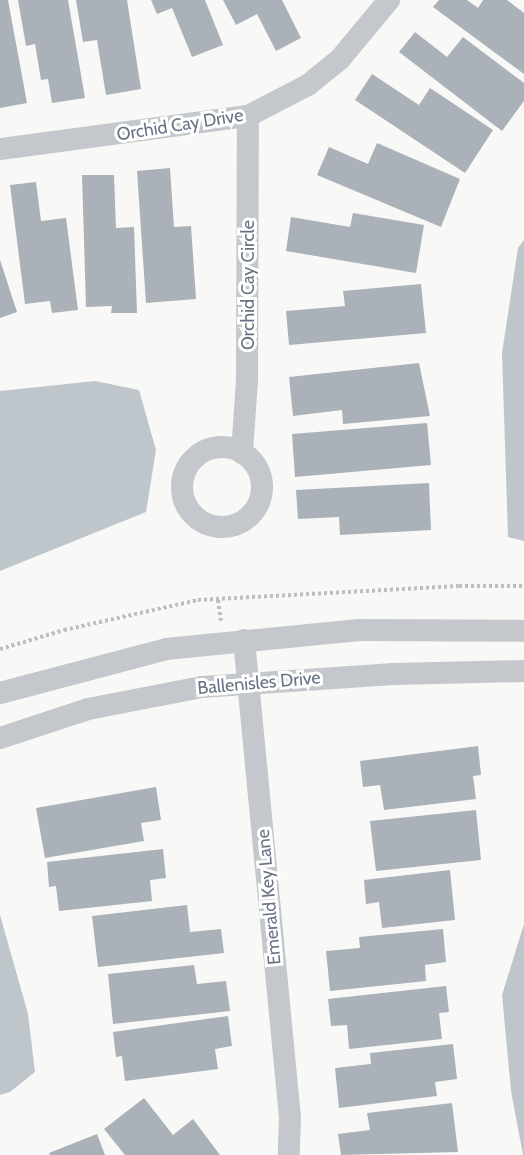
<!DOCTYPE html>
<html>
<head>
<meta charset="utf-8">
<style>
  body { margin:0 }
  #map { position:relative; width:524px; height:1155px; overflow:hidden; background:#f8f8f6; font-family:Cabin,sans-serif }
  div>[style] { position:absolute }
  [style*='--x'] { left:calc(var(--x)*1px); top:calc(var(--y)*1px); width:calc(var(--w)*1px); rotate:calc(var(--a)*1deg) }
  .water>* { inset:0; background:#bec6cc }
  .building>* { inset:0; background:#abb1b8 }
  .path>* { height:4px; margin-top:-2px; transform-origin:0; background:repeating-linear-gradient(90deg,#bcbec1 0 3px,transparent 0 6px) }
  .street>* { height:22px; margin:-11px; padding:0 11px; transform-origin:11px; border-radius:11px; background:#c4c7cb }
  .street>.ring { margin:-11px; padding:0; box-sizing:content-box; background:none; border:22px solid #c4c7cb; border-radius:50% }
  span { translate:-50% -50%; white-space:nowrap; text-align:center; line-height:1.15; -webkit-text-stroke:6px #fff; paint-order:stroke }
  .street-label { font-size:18px; color:#687486 }
</style>
</head>
<body>
<div id="map">
  <div class="water">
    <i style="clip-path:polygon(524px 240px,524px 541px,508px 537px,502px 353px,518px 248px)"></i>
    <i style="clip-path:polygon(95px 381px,139px 390px,156px 450px,146px 512px,0 571px,0 391px)"></i>
    <i style="clip-path:polygon(0 915px,28px 1014px,35px 1072px,10px 1092px,0 1095px)"></i>
    <i style="clip-path:polygon(524px 924px,524px 1155px,523px 1155px,511px 1091px,502px 995px)"></i>
  </div>
  <div class="building">
    <i style="clip-path:polygon(0 0,8px 0,27px 103px,0 108px)"></i>
    <i style="clip-path:polygon(18px 0,68px 0,85px 98px,52px 103px,48px 79px,41px 80px,35px 44px,26px 46px)"></i>
    <i style="clip-path:polygon(76px 0,127px 0,141px 89px,106px 95px,97px 40px,83px 42px)"></i>
    <i style="clip-path:polygon(151px 0,205px 0,223px 45px,192px 57px,172px 8px,157px 14px)"></i>
    <i style="clip-path:polygon(223px 0,282px 0,301px 38px,276px 51px,257px 14px,236px 25px)"></i>
    <i style="clip-path:polygon(439px 0,467px 0,478px 8px,483px 0,507px 0,524px 13px,524px 74px,433px 7px)"></i>
    <i style="clip-path:polygon(415px 32px,447px 57px,463px 37px,524px 83px,524px 101px,502px 131px,399px 52px)"></i>
    <i style="clip-path:polygon(372px 74px,419px 105px,430px 88px,493px 130px,465px 173px,355px 100px)"></i>
    <i style="clip-path:polygon(377px 143px,460px 179px,441px 227px,317px 175px,329px 147px,368px 164px)"></i>
    <i style="clip-path:polygon(170px 168px,174px 227px,191px 226px,196px 299px,146px 303px,137px 171px)"></i>
    <i style="clip-path:polygon(82px 175px,114px 175px,116px 228px,134px 227px,137px 313px,111px 313px,112px 306px,86px 307px)"></i>
    <i style="clip-path:polygon(36px 182px,41px 221px,66px 218px,78px 310px,52px 313px,50px 301px,25px 304px,10px 185px)"></i>
    <i style="clip-path:polygon(353px 213px,424px 225px,416px 273px,286px 251px,291px 217px,350px 227px)"></i>
    <i style="clip-path:polygon(0 260px,17px 312px,0 318px)"></i>
    <i style="clip-path:polygon(421px 284px,426px 333px,289px 345px,286px 311px,345px 306px,343px 291px)"></i>
    <i style="clip-path:polygon(419px 363px,430px 416px,343px 424px,342px 410px,293px 416px,289px 377px)"></i>
    <i style="clip-path:polygon(427px 423px,431px 465px,295px 477px,292px 434px)"></i>
    <i style="clip-path:polygon(429px 483px,431px 530px,340px 535px,339px 517px,298px 519px,296px 490px)"></i>
    <i style="clip-path:polygon(478px 746px,481px 775px,473px 776px,476px 799px,384px 810px,380px 785px,363px 787px,360px 761px)"></i>
    <i style="clip-path:polygon(156px 787px,161px 820px,141px 823px,144px 841px,45px 858px,36px 808px)"></i>
    <i style="clip-path:polygon(476px 810px,481px 860px,376px 871px,370px 821px)"></i>
    <i style="clip-path:polygon(163px 849px,166px 878px,150px 880px,152px 901px,59px 911px,56px 886px,49px 887px,47px 862px)"></i>
    <i style="clip-path:polygon(450px 870px,455px 920px,382px 928px,379px 902px,366px 904px,364px 880px)"></i>
    <i style="clip-path:polygon(187px 905px,190px 932px,221px 929px,224px 953px,98px 967px,92px 916px)"></i>
    <i style="clip-path:polygon(443px 929px,446px 962px,425px 965px,426px 981px,330px 991px,326px 951px,360px 948px,359px 937px)"></i>
    <i style="clip-path:polygon(194px 965px,197px 984px,226px 981px,230px 1011px,113px 1024px,108px 974px)"></i>
    <i style="clip-path:polygon(446px 986px,449px 1012px,439px 1013px,442px 1039px,349px 1049px,347px 1025px,331px 1026px,328px 999px)"></i>
    <i style="clip-path:polygon(228px 1016px,232px 1046px,215px 1049px,218px 1069px,125px 1081px,122px 1056px,116px 1057px,113px 1032px)"></i>
    <i style="clip-path:polygon(453px 1044px,457px 1079px,435px 1082px,437px 1096px,339px 1108px,335px 1068px,371px 1064px,370px 1053px)"></i>
    <i style="clip-path:polygon(144px 1098px,173px 1135px,193px 1119px,220px 1155px,125px 1155px,104px 1129px)"></i>
    <i style="clip-path:polygon(452px 1103px,458px 1152px,341px 1155px,338px 1134px,370px 1130px,367px 1113px)"></i>
    <i style="clip-path:polygon(97px 1134px,105px 1155px,50px 1155px,49px 1153px)"></i>
  </div>
  <div class="path">
    <i style="--x:218;--y:600;--w:21;--a:82"></i>
    <i style="--x:0;--y:649;--w:67;--a:-16.5"></i>
    <i style="--x:64;--y:630;--w:137;--a:-12.6"></i>
    <i style="--x:198;--y:600;--w:261;--a:-3.1"></i>
    <i style="--x:459;--y:586;--w:65;--a:0"></i>
  </div>
  <div class="street">
    <i style="--x:0;--y:149;--w:250;--a:-7.6"></i>
    <i style="--x:248;--y:116;--w:68;--a:-27.3"></i>
    <i style="--x:308;--y:85;--w:41;--a:-39.1"></i>
    <i style="--x:340;--y:59;--w:77;--a:-50.3"></i>
    <i class="ring" style="left:182px;top:447px;width:58px;height:58px"></i>
    <i style="--x:242;--y:453;--w:74;--a:-86.1"></i>
    <i style="--x:247;--y:379;--w:263;--a:-89.8"></i>
    <i style="--x:244;--y:640;--w:479;--a:84.5"></i>
    <i style="--x:290;--y:1117;--w:38;--a:92"></i>
    <i style="--x:0;--y:693;--w:172;--a:-14.8"></i>
    <i style="--x:166;--y:649;--w:194;--a:-5.6"></i>
    <i style="--x:359;--y:630;--w:165;--a:0.3"></i>
    <i style="--x:0;--y:738;--w:93;--a:-18.2"></i>
    <i style="--x:88;--y:709;--w:116;--a:-10.9"></i>
    <i style="--x:202;--y:687;--w:192;--a:-3.9"></i>
    <i style="--x:394;--y:674;--w:130;--a:-1.3"></i>
  </div>
  <div class="street-label">
    <span style="left:180px;top:125px;rotate:-9deg">Orchid Cay Drive</span>
    <span style="left:248px;top:285px;rotate:-90deg">Orchid Cay Circle</span>
    <span style="left:259px;top:683px;rotate:-5deg">Ballenisles Drive</span>
    <span style="left:269px;top:897px;rotate:-95deg">Emerald Key Lane</span>
  </div>
</div>
</body>
</html>
